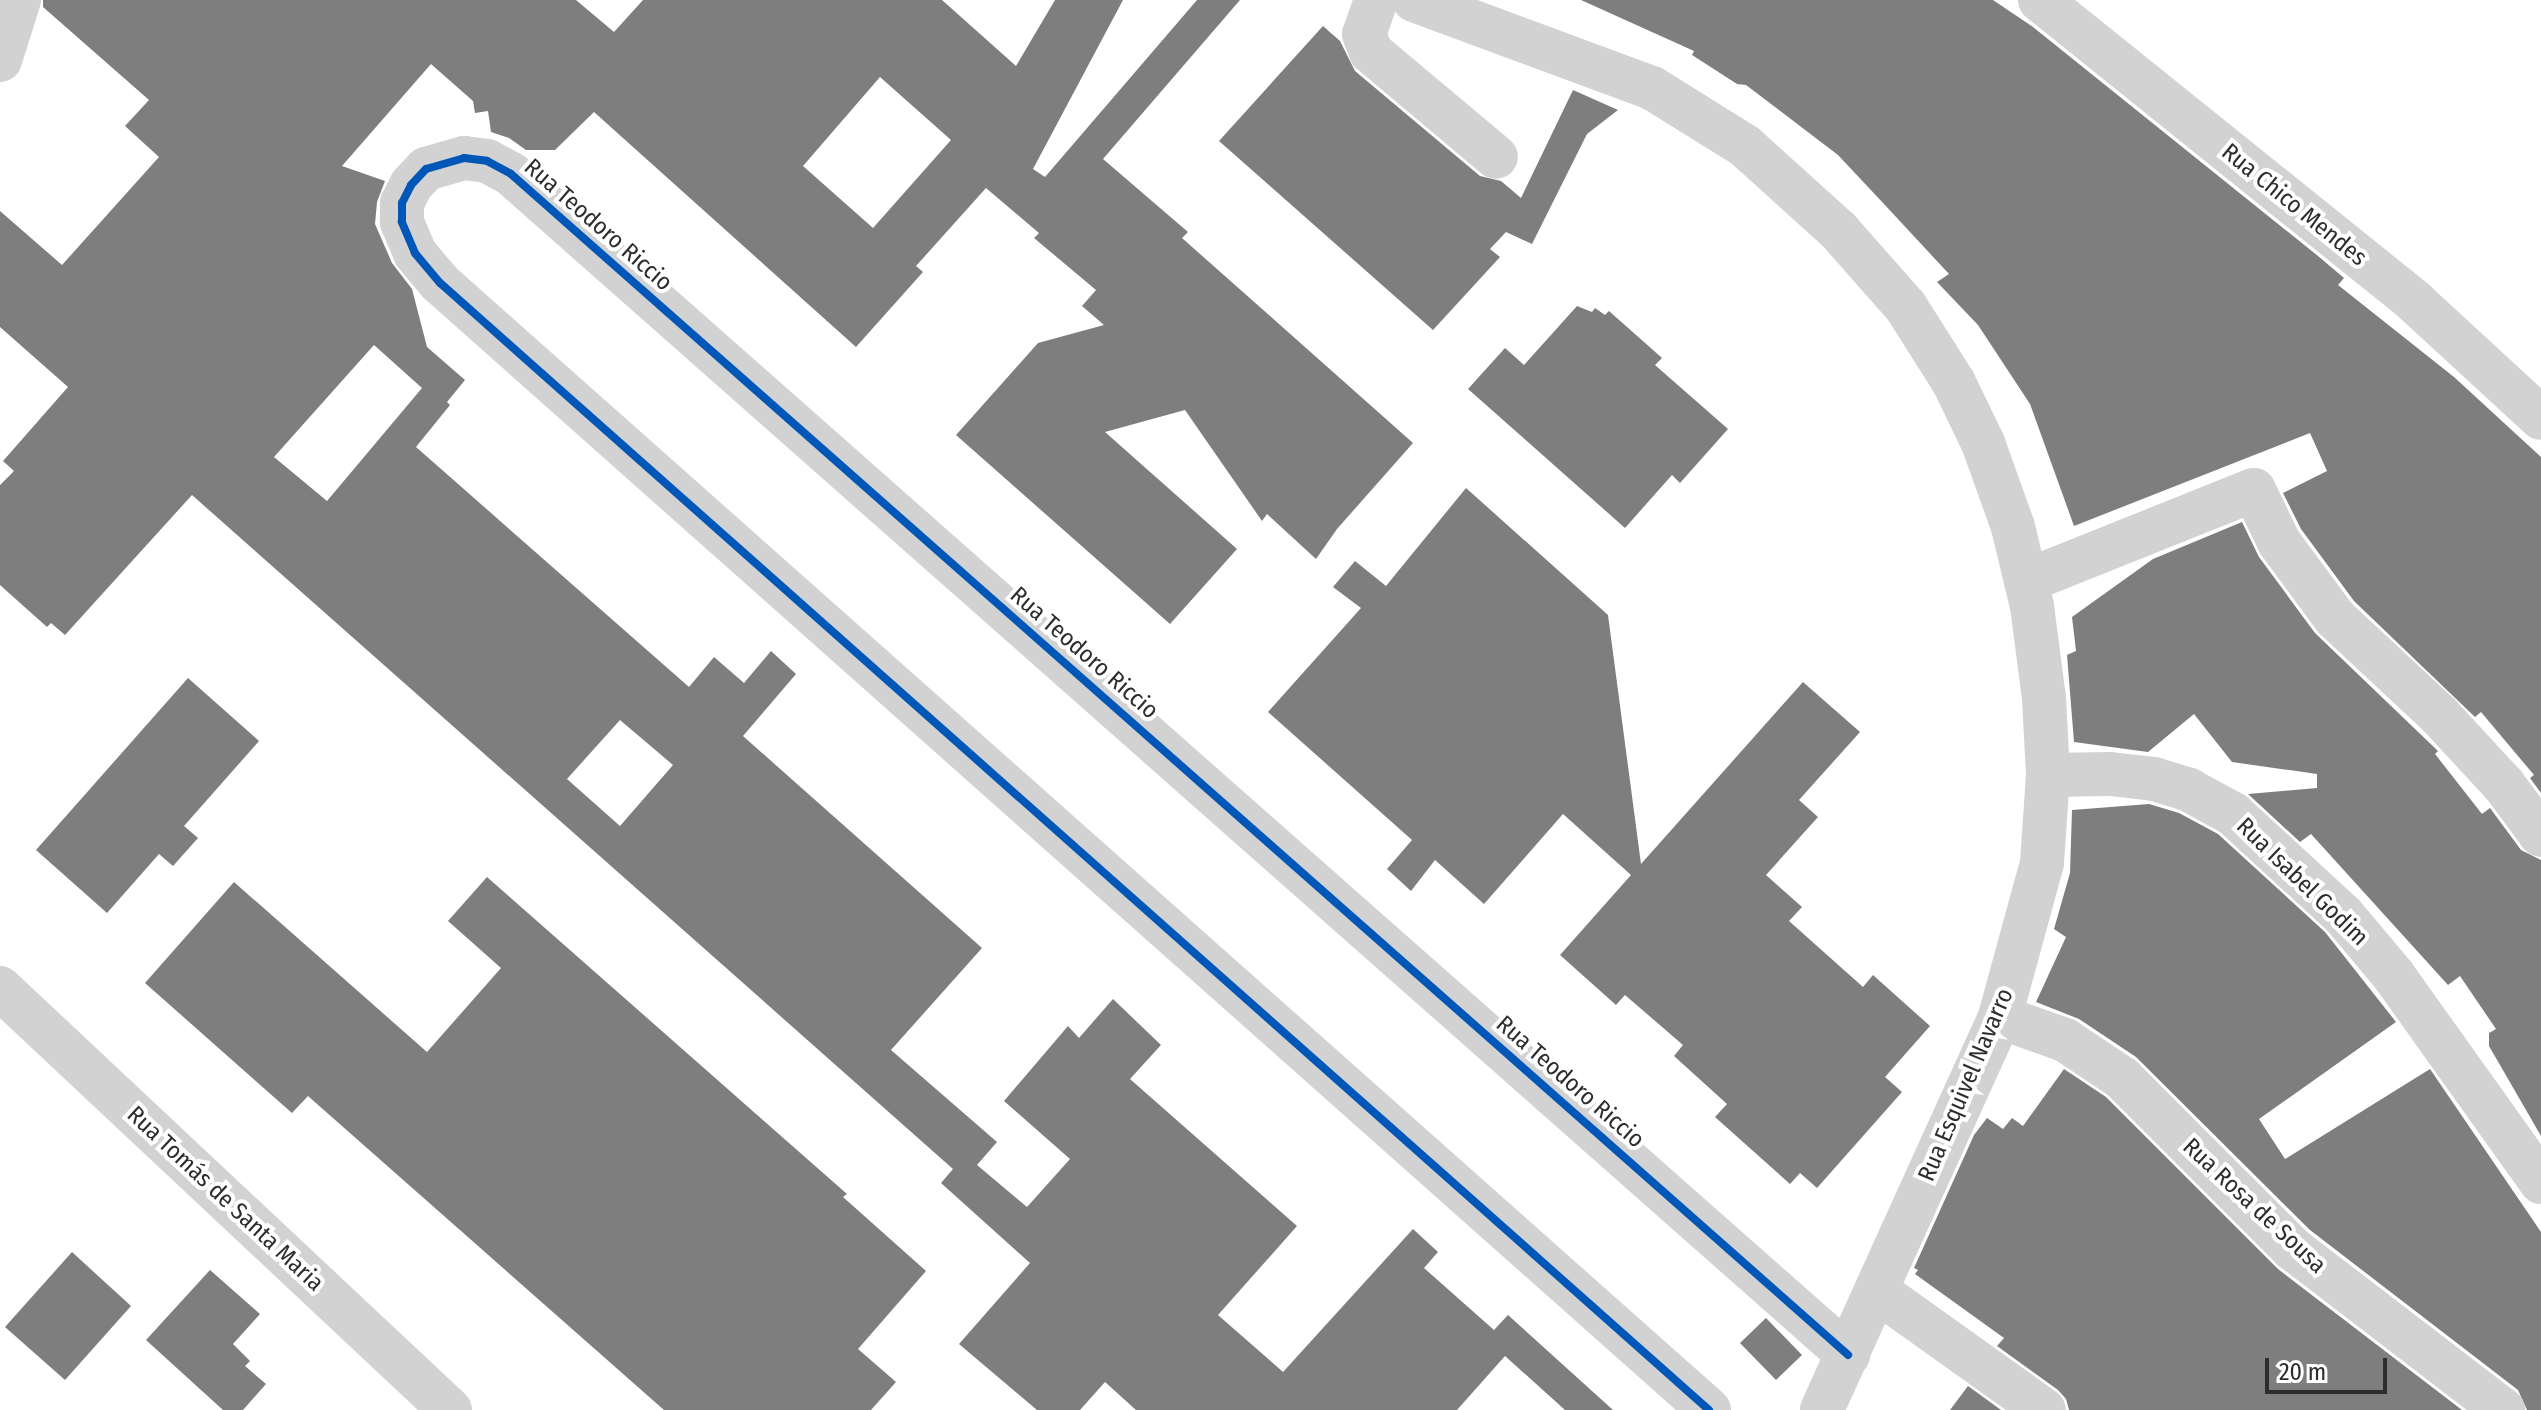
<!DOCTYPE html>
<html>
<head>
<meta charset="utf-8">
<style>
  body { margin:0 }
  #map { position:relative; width:2541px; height:1410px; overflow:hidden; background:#fff; font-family:"Fira Sans Condensed",sans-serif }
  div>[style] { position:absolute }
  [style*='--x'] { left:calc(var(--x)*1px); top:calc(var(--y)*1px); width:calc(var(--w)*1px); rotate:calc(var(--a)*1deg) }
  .building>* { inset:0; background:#7e7e7e }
  .minor>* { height:44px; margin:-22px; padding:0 22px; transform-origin:22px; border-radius:22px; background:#d2d2d2 }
  .cycleway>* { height:8px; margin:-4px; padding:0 4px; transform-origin:4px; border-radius:4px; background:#0057b8 }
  span { translate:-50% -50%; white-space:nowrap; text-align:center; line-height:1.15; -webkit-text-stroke:8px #fff; paint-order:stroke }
  .street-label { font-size:24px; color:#2d2d2d }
  .scale { position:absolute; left:2265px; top:1358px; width:122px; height:36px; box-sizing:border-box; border:4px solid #2d2d2d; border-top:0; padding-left:10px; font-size:24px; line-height:28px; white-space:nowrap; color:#2d2d2d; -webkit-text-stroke:6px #fff; paint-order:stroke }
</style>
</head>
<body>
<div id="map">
  <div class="building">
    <i style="clip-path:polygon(evenodd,43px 0,576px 0,614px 32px,643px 0,942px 0,1016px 66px,1055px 0,1123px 0,1033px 169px,1045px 177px,1197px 0,1240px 0,1103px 159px,1188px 232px,1182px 238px,1413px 443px,1337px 529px,1316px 559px,1267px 514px,1262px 521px,1185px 410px,1105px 432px,1237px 549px,1170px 624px,956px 435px,1038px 343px,1104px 325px,1082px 306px,1096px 290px,1034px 238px,1039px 233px,986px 188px,916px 266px,923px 272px,856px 347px,594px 112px,555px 150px,526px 150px,509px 138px,491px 132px,488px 111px,475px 113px,473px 101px,431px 64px,342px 166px,385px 181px,377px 202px,375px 224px,392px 263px,412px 289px,427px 347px,465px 380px,447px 402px,450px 405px,416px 447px,689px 687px,714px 657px,744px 683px,771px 651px,796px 674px,743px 736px,982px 948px,891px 1050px,997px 1142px,977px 1165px,1027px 1207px,1070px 1159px,1004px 1101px,1068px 1026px,1079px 1038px,1113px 999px,1161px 1045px,1130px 1079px,1297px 1226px,1218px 1315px,1283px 1372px,1413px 1229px,1438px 1252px,1424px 1268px,1494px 1330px,1508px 1315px,1613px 1410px,1565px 1410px,1505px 1356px,1457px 1410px,1136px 1410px,1105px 1382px,1080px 1410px,1037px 1410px,959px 1344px,1030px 1263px,941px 1183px,953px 1169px,192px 495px,65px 635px,51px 623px,47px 627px,0 585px,0 485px,14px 471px,3px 461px,68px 387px,0 327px,0 211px,62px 265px,159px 157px,125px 126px,149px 100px,43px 7px,43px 0,880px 77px,951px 140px,873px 228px,803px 166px,880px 77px,43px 0,374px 345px,422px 388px,327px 501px,274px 457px,374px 345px,43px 0,620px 720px,673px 765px,620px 826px,567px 779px,620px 720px)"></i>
    <i style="clip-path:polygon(1581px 0,1993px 0,2033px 27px,2318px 256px,2344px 278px,2338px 285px,2454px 377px,2541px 457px,2541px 793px,2530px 778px,2534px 775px,2481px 712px,2475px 717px,2354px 601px,2301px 529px,2283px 493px,2327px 471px,2310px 433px,2074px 526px,2030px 404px,1978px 325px,1937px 282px,1949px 274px,1884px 204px,1838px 155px,1746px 85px,1737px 84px,1692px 55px,1694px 51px)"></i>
    <i style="clip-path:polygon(1323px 26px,1340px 41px,1355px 71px,1480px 176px,1501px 181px,1521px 198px,1573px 90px,1618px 110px,1587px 134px,1532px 244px,1506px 232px,1490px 249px,1500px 257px,1433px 330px,1219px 141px)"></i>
    <i style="clip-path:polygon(1577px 306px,1592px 312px,1595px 308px,1605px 315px,1609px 311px,1662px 358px,1655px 365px,1728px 429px,1680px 483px,1672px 475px,1625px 528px,1468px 389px,1505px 348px,1524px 365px)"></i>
    <i style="clip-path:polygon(1466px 488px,1608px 615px,1641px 864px,1803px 682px,1860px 732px,1799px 800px,1818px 817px,1766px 875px,1802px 907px,1789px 921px,1863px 987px,1873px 975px,1930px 1026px,1885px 1077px,1902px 1092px,1817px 1188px,1800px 1173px,1790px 1184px,1715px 1117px,1727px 1104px,1674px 1056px,1683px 1045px,1625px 995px,1616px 1005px,1560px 955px,1631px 875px,1563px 814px,1484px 904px,1435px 860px,1411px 891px,1387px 869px,1412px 840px,1268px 712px,1361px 608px,1333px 587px,1355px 561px,1386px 586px)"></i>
    <i style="clip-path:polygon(2242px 522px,2259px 557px,2315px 633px,2438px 751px,2435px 754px,2482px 814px,2490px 808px,2521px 850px,2541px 860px,2541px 1136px,2489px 1046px,2489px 1033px,2496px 1029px,2460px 976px,2448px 985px,2311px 834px,2300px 842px,2248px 794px,2317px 788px,2317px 774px,2232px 762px,2194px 714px,2148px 752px,2074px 742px,2067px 655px,2076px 651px,2072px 617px,2153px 559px)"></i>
    <i style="clip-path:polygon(188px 678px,259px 741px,184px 826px,198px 838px,173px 866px,159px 854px,107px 913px,36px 850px)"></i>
    <i style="clip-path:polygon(2149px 804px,2179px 813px,2218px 834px,2325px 932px,2396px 1022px,2259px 1119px,2285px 1159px,2430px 1069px,2541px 1232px,2541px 1410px,2527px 1410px,2518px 1390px,2310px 1230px,2136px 1057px,2079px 1019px,2036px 1002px,2066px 937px,2054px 929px,2070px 873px,2072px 810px)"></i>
    <i style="clip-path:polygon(487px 877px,847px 1194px,843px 1197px,926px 1271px,858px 1349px,896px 1382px,871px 1410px,664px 1410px,308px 1096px,292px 1113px,145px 983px,234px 882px,427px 1052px,501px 968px,448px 921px)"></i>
    <i style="clip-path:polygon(2064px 1069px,2106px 1097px,2278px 1269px,2462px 1410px,2069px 1410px,2066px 1399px,2058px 1390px,1997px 1346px,2004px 1338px,1915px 1274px,1918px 1270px,1914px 1268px,1974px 1135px,1987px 1118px,2003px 1129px,2012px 1118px,2023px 1126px)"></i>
    <i style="clip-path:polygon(72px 1252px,131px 1306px,65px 1380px,5px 1327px)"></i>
    <i style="clip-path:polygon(210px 1270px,260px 1314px,233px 1344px,250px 1361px,245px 1366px,266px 1384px,243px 1410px,223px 1410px,146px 1340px)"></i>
    <i style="clip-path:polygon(1766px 1318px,1802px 1355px,1776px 1380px,1740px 1343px)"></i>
    <i style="clip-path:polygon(1968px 1386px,2001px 1410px,1950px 1410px)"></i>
  </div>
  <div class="minor">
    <i style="--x:1376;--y:0;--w:36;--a:109"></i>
    <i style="--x:1364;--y:34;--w:19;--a:69"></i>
    <i style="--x:1371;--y:52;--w:163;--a:40"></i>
    <i style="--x:1414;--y:0;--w:254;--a:20.3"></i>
    <i style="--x:1652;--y:88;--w:110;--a:31.9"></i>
    <i style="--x:1745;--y:146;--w:127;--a:42.1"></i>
    <i style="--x:1839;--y:231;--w:101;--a:48.6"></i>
    <i style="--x:1906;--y:307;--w:90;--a:57.7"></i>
    <i style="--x:1954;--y:383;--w:67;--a:64.2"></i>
    <i style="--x:1983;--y:443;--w:89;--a:70.3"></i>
    <i style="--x:2013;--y:527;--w:81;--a:76.5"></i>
    <i style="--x:2032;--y:606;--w:93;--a:82.6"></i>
    <i style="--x:2044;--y:698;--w:77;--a:87"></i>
    <i style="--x:2048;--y:775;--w:88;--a:93.9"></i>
    <i style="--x:2042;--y:863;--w:160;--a:105.3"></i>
    <i style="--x:2000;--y:1017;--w:431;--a:114.4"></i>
    <i style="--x:2040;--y:0;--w:481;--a:38.8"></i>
    <i style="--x:2415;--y:302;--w:171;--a:42.6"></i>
    <i style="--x:0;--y:60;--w:63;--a:-72.4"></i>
    <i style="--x:2026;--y:581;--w:245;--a:-21.8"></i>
    <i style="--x:2254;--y:490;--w:58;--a:64.3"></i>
    <i style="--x:2279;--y:542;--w:94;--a:53.6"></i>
    <i style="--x:2335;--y:618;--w:144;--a:43"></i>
    <i style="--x:2440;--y:716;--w:94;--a:47.2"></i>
    <i style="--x:2504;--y:785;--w:62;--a:53.5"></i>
    <i style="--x:2048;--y:775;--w:62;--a:-0.9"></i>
    <i style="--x:2110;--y:774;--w:44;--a:6.5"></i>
    <i style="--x:2154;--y:779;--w:37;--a:17"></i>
    <i style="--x:2189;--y:790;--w:50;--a:28.6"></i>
    <i style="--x:2233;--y:814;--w:149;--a:42.6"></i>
    <i style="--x:2343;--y:915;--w:80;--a:50.1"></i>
    <i style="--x:2394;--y:976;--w:253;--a:54.5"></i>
    <i style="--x:0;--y:988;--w:617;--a:43.16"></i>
    <i style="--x:2000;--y:1017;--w:69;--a:19.5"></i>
    <i style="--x:2065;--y:1040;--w:69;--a:33.7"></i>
    <i style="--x:2122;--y:1078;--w:242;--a:45"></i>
    <i style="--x:2293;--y:1249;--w:265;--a:37.5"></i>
    <i style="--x:1877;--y:1291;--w:205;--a:35.5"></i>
    <i style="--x:1709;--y:1410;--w:1697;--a:-138.39"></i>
    <i style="--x:440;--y:283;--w:39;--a:-130"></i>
    <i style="--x:415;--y:253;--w:34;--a:-113"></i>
    <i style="--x:402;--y:222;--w:19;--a:-90"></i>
    <i style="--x:402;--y:203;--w:20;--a:-63"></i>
    <i style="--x:411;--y:185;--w:22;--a:-47"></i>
    <i style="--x:426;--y:169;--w:40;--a:-16"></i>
    <i style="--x:464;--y:158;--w:23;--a:7"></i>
    <i style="--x:487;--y:161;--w:27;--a:28"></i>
    <i style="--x:511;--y:174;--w:1784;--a:41.45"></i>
  </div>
  <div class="cycleway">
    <i style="--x:1709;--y:1410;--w:1697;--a:-138.39"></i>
    <i style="--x:440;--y:283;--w:39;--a:-130"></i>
    <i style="--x:415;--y:253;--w:34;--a:-113"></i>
    <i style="--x:402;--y:222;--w:19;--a:-90"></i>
    <i style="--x:402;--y:203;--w:20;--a:-63"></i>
    <i style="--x:411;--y:185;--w:22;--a:-47"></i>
    <i style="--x:426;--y:169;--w:40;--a:-16"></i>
    <i style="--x:464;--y:158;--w:23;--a:7"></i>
    <i style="--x:487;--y:161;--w:27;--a:28"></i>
    <i style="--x:511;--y:174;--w:1784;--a:41.45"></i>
  </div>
  <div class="street-label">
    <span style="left:2294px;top:205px;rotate:39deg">Rua Chico Mendes</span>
    <span style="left:598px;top:225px;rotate:41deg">Rua Teodoro Riccio</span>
    <span style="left:1084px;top:653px;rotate:41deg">Rua Teodoro Riccio</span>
    <span style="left:2302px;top:882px;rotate:44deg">Rua Isabel Godim</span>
    <span style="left:1570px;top:1082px;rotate:41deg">Rua Teodoro Riccio</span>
    <span style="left:1966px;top:1085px;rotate:-67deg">Rua Esquivel Navarro</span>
    <span style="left:225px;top:1199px;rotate:43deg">Rua Tomás de Santa Maria</span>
    <span style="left:2254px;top:1206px;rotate:43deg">Rua Rosa de Sousa</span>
  </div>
  <div class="scale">20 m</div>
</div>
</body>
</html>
